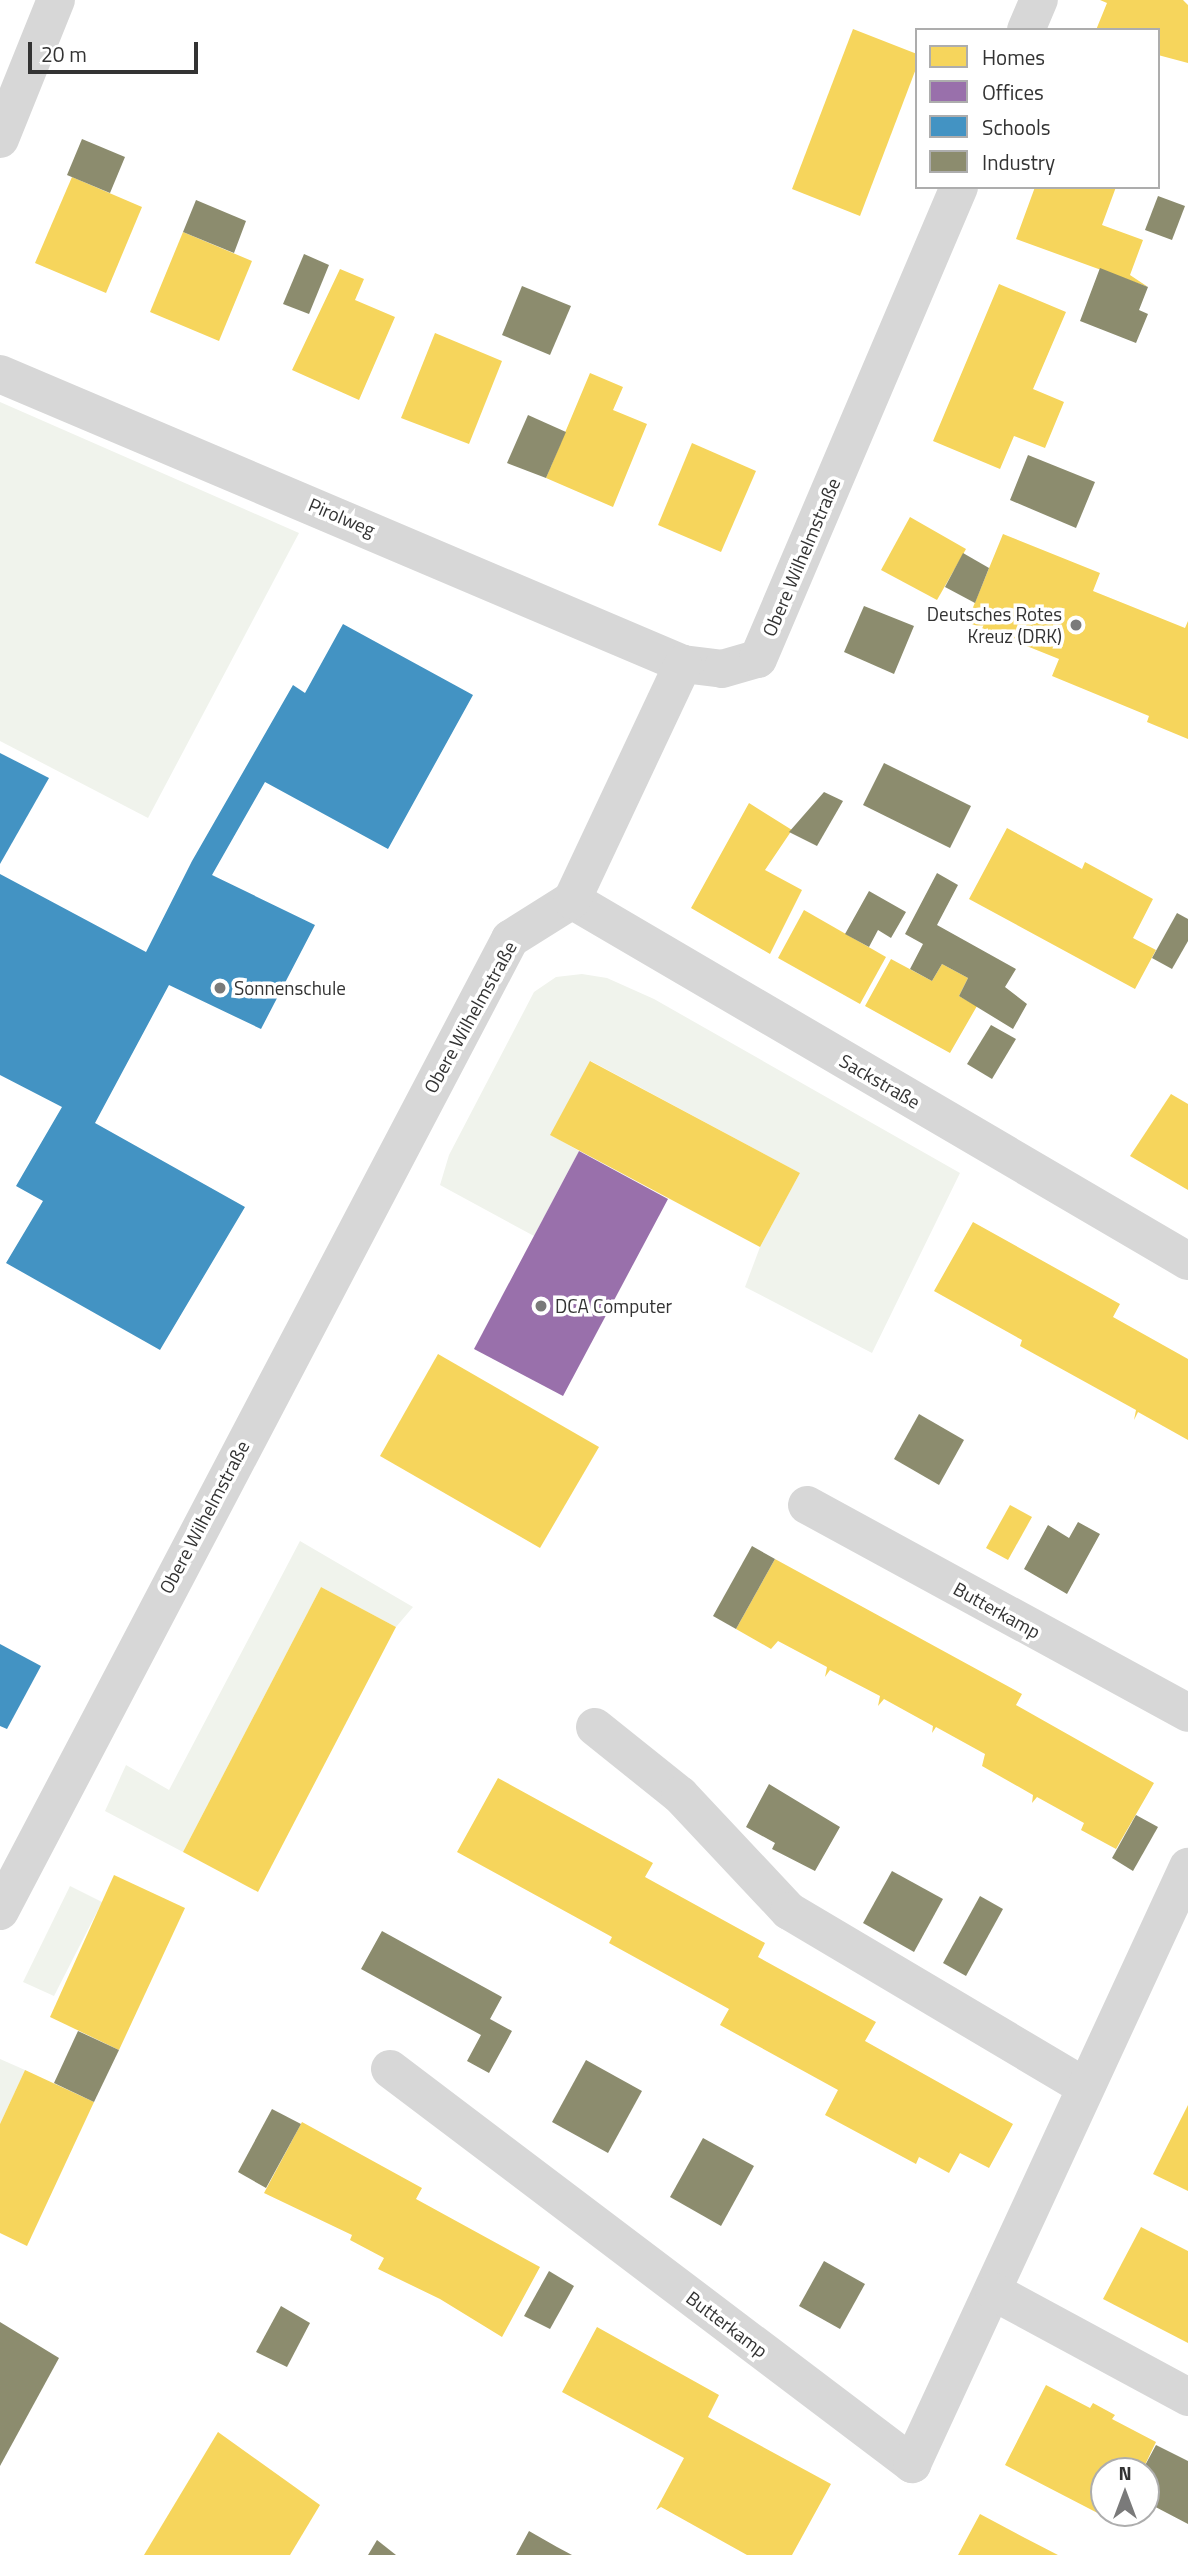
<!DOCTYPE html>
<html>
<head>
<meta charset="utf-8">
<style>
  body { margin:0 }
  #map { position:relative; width:1188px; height:2555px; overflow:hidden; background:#fff; font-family:"Titillium Web",sans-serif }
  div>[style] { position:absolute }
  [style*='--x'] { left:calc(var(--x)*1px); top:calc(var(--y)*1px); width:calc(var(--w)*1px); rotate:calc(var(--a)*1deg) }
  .green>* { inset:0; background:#f0f3ec }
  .homes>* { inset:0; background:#f6d55c }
  .offices>* { inset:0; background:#9970ab }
  .schools>* { inset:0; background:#4393c3 }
  .industry>* { inset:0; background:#8c8c6e }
  .minor>* { height:38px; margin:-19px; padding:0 19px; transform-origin:19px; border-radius:19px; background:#d7d7d7 }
  .dots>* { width:19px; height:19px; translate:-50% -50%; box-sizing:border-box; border:4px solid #fff; border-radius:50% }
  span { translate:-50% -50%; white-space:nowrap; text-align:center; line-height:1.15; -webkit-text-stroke:7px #fff; paint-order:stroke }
  .street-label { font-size:19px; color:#333 }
  .poi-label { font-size:19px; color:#333 }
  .right { translate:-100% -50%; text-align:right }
  .left { translate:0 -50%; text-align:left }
  .legend { position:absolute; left:915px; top:28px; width:245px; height:161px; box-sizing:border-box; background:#fff; border:2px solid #adadad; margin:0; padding:9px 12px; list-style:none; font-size:21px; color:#333 }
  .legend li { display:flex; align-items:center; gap:14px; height:35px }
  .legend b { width:35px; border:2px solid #adadad }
  .north { position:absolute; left:1090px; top:2457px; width:70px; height:70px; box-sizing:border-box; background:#fff; border:2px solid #adadad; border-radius:50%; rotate:0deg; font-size:19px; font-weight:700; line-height:28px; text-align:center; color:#333 }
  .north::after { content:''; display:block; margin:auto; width:24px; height:32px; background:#7a7a7a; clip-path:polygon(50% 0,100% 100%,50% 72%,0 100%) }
  .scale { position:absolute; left:28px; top:42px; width:170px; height:32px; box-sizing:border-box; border:4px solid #333; border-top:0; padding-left:9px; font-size:21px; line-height:24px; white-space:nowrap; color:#333; -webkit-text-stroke:5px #fff; paint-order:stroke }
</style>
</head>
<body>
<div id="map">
  <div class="green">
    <i style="clip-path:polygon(0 402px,299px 533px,148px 818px,0 741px)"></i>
    <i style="clip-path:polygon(582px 974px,607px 978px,654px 999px,960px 1173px,872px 1353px,745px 1287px,760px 1247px,800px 1173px,591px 1061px,551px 1135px,579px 1151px,534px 1236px,440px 1185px,449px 1155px,534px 992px,556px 977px)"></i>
    <i style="clip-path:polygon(300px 1541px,413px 1607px,396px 1627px,321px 1587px,183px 1852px,105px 1811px,126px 1765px,169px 1790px)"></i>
    <i style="clip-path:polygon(70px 1886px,102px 1902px,54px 1996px,23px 1982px)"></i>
    <i style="clip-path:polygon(0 2059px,25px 2070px,0 2124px)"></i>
  </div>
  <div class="homes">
    <i style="clip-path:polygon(1100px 0,1183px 0,1188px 5px,1188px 63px,1158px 55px,1158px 30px,1096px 30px,1107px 3px)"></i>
    <i style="clip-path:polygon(853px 29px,917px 54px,917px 66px,860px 216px,792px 189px)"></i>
    <i style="clip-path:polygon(72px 177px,142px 207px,106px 293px,35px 263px)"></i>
    <i style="clip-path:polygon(1035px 187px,1116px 187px,1102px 225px,1143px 240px,1130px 275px,1148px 287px,1016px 239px)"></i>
    <i style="clip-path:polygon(183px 232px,252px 261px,219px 341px,150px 312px)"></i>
    <i style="clip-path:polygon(340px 269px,364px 279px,355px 300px,395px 317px,359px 400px,292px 370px)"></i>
    <i style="clip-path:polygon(999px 284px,1066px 312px,1033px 389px,1064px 402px,1045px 448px,1014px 436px,1000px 469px,933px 441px)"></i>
    <i style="clip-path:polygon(435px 333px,502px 361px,469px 444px,401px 418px)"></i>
    <i style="clip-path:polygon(590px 373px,623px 387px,613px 410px,647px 424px,613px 507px,546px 478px)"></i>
    <i style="clip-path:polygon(692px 443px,756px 471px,721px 552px,658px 525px)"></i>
    <i style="clip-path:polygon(910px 517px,966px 549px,937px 600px,881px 570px)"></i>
    <i style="clip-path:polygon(1003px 534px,1100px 573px,1093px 591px,1185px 628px,1188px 621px,1188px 739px,1147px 722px,1149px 716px,1052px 676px,1059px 659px,967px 622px)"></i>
    <i style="clip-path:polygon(749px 803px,792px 830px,765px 870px,802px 890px,770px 954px,691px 908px)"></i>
    <i style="clip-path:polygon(1007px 828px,1082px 869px,1085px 862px,1153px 899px,1133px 938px,1156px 950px,1135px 989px,969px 899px)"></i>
    <i style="clip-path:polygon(804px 910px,886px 957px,860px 1004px,778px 958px)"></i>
    <i style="clip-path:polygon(891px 959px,932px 981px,942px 964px,968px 978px,959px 996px,977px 1006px,950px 1053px,865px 1006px)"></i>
    <i style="clip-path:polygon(590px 1061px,800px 1173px,760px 1247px,550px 1135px)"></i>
    <i style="clip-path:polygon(1171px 1094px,1188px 1104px,1188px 1190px,1130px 1156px)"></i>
    <i style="clip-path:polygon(973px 1222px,1120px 1304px,1113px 1317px,1188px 1359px,1188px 1440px,1138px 1412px,1134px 1420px,1136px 1410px,1020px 1346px,1022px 1340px,934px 1291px)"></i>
    <i style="clip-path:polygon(438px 1354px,599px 1447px,540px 1548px,380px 1456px)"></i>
    <i style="clip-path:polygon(1010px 1505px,1032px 1517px,1008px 1560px,986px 1548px)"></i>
    <i style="clip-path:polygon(775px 1559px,1022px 1694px,1016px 1705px,1154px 1783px,1116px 1849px,1081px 1830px,1084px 1823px,1037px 1797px,1032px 1803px,1033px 1795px,982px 1766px,985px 1754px,936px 1727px,932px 1733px,933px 1726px,884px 1699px,878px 1706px,880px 1696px,830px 1670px,825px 1677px,827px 1667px,778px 1641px,771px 1649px,736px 1629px)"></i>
    <i style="clip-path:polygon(321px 1587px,396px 1627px,258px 1892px,183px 1852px)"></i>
    <i style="clip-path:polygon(498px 1778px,653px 1863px,645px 1877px,765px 1943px,758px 1957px,876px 2022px,865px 2041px,1013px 2124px,989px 2168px,960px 2153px,949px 2173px,919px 2157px,916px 2164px,825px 2115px,838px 2090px,720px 2025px,729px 2009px,609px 1943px,612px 1937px,457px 1852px)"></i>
    <i style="clip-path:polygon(114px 1875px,185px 1908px,119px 2050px,50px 2017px)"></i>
    <i style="clip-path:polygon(25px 2070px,94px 2102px,27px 2246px,0 2233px,0 2124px)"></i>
    <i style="clip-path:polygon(1188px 2105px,1188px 2191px,1153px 2174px)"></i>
    <i style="clip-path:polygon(302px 2122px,422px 2188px,416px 2199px,540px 2267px,502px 2337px,440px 2299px,378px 2269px,384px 2258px,350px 2240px,352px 2235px,264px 2193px)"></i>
    <i style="clip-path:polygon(1141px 2227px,1188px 2251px,1188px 2343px,1103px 2299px)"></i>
    <i style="clip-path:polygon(597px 2327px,719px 2395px,708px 2417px,831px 2484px,792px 2555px,747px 2555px,661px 2507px,656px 2510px,684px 2458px,562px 2392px)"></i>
    <i style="clip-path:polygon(1046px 2385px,1090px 2408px,1093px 2403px,1115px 2415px,1112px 2419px,1156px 2442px,1142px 2471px,1104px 2471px,1104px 2513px,1120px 2513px,1115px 2522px,1005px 2465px)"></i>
    <i style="clip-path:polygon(218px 2432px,320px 2505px,290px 2555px,144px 2555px)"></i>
    <i style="clip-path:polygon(980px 2514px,1025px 2538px,1058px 2555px,958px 2555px)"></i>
  </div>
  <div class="offices">
    <i style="clip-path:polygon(579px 1151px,668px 1199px,563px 1396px,474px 1349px)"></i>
  </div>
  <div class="schools">
    <i style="clip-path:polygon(343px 624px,473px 695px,388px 849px,265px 782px,212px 875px,315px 925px,261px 1029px,169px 985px,95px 1123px,245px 1207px,160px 1350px,6px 1263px,43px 1201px,16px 1186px,62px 1107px,0 1075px,0 874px,146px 952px,192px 861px,293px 685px,305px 693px)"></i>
    <i style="clip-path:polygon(0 753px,49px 778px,0 864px)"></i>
    <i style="clip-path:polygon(0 1644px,41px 1666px,7px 1729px,0 1726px)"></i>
  </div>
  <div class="industry">
    <i style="clip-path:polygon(82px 139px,125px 157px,110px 193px,67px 175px)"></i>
    <i style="clip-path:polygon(1158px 196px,1185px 206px,1172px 240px,1145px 230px)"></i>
    <i style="clip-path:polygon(196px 200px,246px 221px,234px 253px,183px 232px)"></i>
    <i style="clip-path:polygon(304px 254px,329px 265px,309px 314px,283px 304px)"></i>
    <i style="clip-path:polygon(1100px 268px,1148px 287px,1139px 310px,1148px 314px,1136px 343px,1080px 321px)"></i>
    <i style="clip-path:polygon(522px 286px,571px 306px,550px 355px,502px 335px)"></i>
    <i style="clip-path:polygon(528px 415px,566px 432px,546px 478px,507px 463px)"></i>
    <i style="clip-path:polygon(1028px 455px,1095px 482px,1076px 528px,1010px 500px)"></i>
    <i style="clip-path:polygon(963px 553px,989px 568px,975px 603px,945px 587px)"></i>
    <i style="clip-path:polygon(864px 606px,914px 626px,894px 674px,844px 652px)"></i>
    <i style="clip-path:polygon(884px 763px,971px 806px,950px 848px,863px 805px)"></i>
    <i style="clip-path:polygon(824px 792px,843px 801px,817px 846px,789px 832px)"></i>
    <i style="clip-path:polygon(937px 873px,958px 885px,937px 925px,1016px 969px,1005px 987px,1027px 1004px,1013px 1029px,959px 996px,968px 978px,942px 964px,932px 981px,910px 969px,923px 944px,905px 934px)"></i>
    <i style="clip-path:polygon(869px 891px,906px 912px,891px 938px,878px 930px,869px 947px,845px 934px)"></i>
    <i style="clip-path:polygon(1177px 913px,1188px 919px,1188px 941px,1172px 969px,1152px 958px)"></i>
    <i style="clip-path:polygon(991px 1025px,1016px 1039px,992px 1079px,967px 1064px)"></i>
    <i style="clip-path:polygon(919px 1414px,964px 1440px,939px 1485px,894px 1459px)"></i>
    <i style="clip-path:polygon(1078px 1522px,1100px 1534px,1067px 1594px,1024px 1569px,1048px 1525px,1069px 1538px)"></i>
    <i style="clip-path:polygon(752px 1546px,775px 1559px,736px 1629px,713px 1616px)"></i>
    <i style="clip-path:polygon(769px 1784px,840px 1827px,815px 1871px,772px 1849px,775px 1843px,746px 1827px)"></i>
    <i style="clip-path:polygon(1136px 1815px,1158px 1827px,1133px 1871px,1112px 1858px)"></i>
    <i style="clip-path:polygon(892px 1871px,943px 1899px,914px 1952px,863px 1923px)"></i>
    <i style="clip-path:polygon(980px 1896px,1003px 1909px,966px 1976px,943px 1963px)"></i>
    <i style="clip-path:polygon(382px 1931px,502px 1997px,490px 2019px,512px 2031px,489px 2073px,467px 2061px,481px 2035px,361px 1969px)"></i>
    <i style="clip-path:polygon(78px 2031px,119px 2050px,94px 2102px,54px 2083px)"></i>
    <i style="clip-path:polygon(586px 2060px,642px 2091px,608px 2153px,552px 2122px)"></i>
    <i style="clip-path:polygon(272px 2109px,301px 2124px,266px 2188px,238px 2172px)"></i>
    <i style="clip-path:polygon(703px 2138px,754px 2166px,721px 2226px,670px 2197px)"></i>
    <i style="clip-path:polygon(824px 2261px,865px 2284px,840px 2329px,799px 2306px)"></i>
    <i style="clip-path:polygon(549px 2271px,574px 2286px,550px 2329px,524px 2316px)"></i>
    <i style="clip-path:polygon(281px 2306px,310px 2323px,287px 2367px,256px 2352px)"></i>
    <i style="clip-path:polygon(0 2322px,59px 2358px,0 2466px)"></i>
    <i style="clip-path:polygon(1156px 2445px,1188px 2461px,1188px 2524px,1146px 2502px,1146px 2471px,1142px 2471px)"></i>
    <i style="clip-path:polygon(529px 2531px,557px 2547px,572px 2555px,516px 2555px)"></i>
    <i style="clip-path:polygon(377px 2540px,396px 2555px,368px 2555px)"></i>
  </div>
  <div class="minor">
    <i style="--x:1026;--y:30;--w:33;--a:-67"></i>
    <i style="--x:0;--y:139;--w:150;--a:-68.1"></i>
    <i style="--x:0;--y:374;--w:742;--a:23.01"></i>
    <i style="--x:683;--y:664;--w:39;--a:7"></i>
    <i style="--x:722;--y:669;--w:37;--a:-16"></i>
    <i style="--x:758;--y:659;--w:513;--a:-66.93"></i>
    <i style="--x:572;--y:900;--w:714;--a:30.37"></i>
    <i style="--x:807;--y:1505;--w:434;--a:28.6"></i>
    <i style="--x:595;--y:1727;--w:109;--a:38.7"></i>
    <i style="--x:680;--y:1795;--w:159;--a:46.8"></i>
    <i style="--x:789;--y:1911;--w:344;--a:30.7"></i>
    <i style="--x:0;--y:1911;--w:1098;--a:-62.31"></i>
    <i style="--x:510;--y:939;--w:73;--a:-32.2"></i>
    <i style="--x:572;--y:900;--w:261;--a:-64.8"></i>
    <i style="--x:390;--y:2069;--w:655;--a:37.11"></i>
    <i style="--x:912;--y:2464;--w:658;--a:-65.19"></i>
    <i style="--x:994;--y:2292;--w:221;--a:28.4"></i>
  </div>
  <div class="dots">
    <i style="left:1076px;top:625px;background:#7a7a7a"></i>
    <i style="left:220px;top:988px;background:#7a7a7a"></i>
    <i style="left:541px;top:1306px;background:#7a7a7a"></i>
  </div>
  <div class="street-label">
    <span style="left:342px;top:517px;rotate:23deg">Pirolweg</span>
    <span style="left:801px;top:557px;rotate:-67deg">Obere Wilhelmstraße</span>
    <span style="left:470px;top:1017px;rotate:-61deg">Obere Wilhelmstraße</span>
    <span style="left:880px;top:1081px;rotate:30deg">Sackstraße</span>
    <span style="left:204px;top:1517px;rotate:-62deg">Obere Wilhelmstraße</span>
    <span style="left:997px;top:1610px;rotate:29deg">Butterkamp</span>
    <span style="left:727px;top:2324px;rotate:37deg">Butterkamp</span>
  </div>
  <div class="poi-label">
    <span class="right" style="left:1062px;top:625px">Deutsches Rotes<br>Kreuz (DRK)</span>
    <span class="left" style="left:234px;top:988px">Sonnenschule</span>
    <span class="left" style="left:555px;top:1306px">DCA Computer</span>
  </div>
  <ul class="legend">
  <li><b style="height:19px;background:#f6d55c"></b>Homes</li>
  <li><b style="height:19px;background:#9970ab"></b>Offices</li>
  <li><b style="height:19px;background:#4393c3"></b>Schools</li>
  <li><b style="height:19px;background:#8c8c6e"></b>Industry</li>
  </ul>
  <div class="north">N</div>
  <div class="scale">20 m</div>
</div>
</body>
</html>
